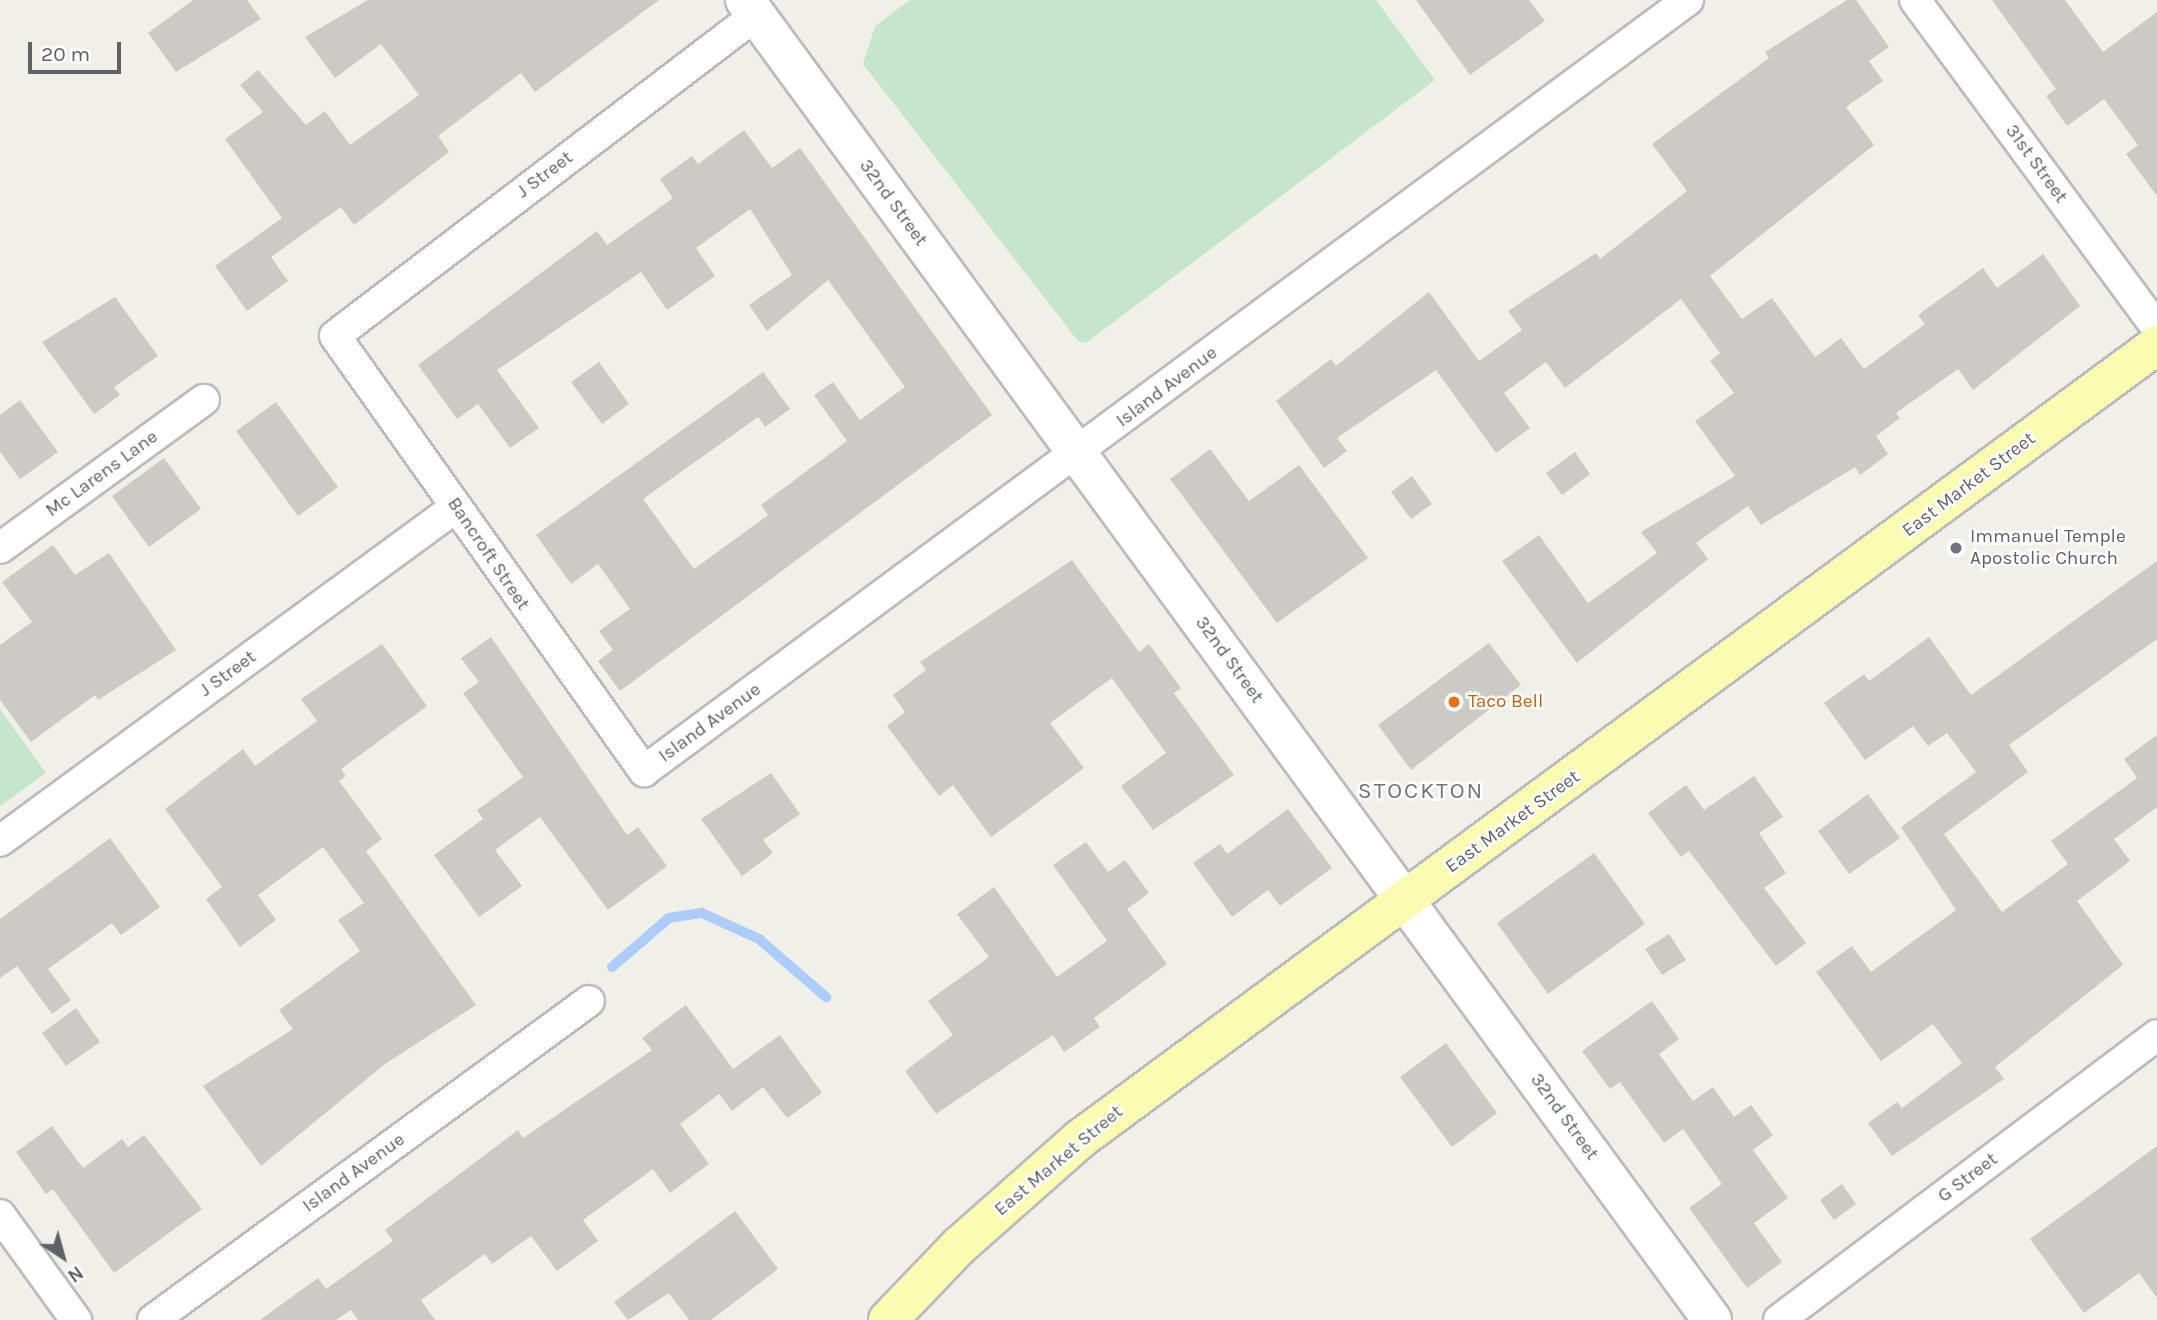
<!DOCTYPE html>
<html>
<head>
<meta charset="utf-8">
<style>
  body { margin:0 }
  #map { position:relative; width:2157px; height:1320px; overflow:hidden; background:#f0f0e8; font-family:Karla,sans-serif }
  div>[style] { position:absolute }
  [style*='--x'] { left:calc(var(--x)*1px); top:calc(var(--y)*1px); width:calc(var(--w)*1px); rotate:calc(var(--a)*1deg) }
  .green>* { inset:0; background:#c5e6cb }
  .stream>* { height:10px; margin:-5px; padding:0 5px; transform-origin:5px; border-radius:5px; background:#acccfb }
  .building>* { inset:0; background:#cccac4 }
  .roads { filter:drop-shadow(2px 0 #babbc0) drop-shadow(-2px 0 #babbc0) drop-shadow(0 2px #babbc0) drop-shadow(0 -2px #babbc0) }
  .minor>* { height:30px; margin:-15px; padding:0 15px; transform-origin:15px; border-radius:15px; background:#fff }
  .secondary>* { height:38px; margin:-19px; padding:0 19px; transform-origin:19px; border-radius:19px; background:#fff }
  .primary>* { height:38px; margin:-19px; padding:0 19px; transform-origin:19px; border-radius:19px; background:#fbfcb1 }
  .dots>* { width:19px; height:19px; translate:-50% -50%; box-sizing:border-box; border:4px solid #fff; border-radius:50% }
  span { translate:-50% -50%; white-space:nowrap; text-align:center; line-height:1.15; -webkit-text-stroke:5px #fff; paint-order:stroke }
  .street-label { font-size:19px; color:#5f6167 }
  .worship-label { font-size:19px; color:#5b616d }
  .left { translate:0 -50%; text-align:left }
  .food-label { font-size:19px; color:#c56008 }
  .quarter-label { font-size:23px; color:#707379; letter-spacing:2px }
  .north { position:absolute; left:28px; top:1222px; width:70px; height:70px; -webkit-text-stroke:5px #fff; paint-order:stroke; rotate:144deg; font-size:19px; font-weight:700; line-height:28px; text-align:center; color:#5f6167 }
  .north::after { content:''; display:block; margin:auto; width:24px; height:32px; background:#5f6167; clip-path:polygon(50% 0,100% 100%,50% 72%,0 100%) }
  .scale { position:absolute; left:28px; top:42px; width:93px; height:32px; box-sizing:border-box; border:4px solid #5f6167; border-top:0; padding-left:9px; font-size:21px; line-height:24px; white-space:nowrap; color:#5f6167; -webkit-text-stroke:5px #fff; paint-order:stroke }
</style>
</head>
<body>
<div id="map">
  <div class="green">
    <i style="clip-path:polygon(910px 0,1376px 0,1435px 80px,1086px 343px,1078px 341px,863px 64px,875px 26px)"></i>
    <i style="clip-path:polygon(0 709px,46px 773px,0 806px)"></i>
  </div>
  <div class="stream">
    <i style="--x:612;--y:967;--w:75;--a:-40.7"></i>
    <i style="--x:669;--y:918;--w:33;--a:-9"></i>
    <i style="--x:702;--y:913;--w:63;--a:24.5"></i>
    <i style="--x:759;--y:939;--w:89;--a:40.9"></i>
  </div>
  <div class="building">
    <i style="clip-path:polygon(193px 0,247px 0,261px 19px,176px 72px,148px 33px)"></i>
    <i style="clip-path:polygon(368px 0,659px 0,535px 92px,521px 73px,438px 136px,449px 152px,354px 225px,341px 207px,271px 257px,288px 281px,247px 311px,215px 266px,282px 218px,225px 139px,263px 112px,240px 85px,258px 70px,306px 125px,325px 111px,350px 145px,419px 95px,381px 44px,335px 78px,305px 37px)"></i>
    <i style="clip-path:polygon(1416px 0,1529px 0,1545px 21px,1470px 75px)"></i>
    <i style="clip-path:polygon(1847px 0,1856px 0,1889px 47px,1869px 61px,1883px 81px,1846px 107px,1874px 145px,1710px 276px,1742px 319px,1772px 298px,1815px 357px,1841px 338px,1864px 369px,1925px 324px,1918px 315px,1983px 268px,1997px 288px,2043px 254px,2080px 306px,1973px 390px,1958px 369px,1896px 413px,1900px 418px,1876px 436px,1888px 454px,1860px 475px,1855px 467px,1761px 525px,1748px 506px,1696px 543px,1708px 559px,1577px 663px,1502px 561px,1539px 535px,1588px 603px,1657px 553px,1641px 532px,1735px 476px,1695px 421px,1734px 393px,1710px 361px,1720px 353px,1681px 299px,1565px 388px,1546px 362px,1504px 393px,1530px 428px,1496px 453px,1436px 370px,1337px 438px,1347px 451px,1324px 468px,1276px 401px,1331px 359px,1336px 366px,1429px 292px,1479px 361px,1522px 330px,1508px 311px,1596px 253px,1600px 259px,1687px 191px,1652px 144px,1769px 58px,1765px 52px)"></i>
    <i style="clip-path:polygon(1992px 0,2065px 0,2103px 52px,2157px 12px,2157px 196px,2126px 154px,2138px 145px,2104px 99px,2067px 126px,2046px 96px,2056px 89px)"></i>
    <i style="clip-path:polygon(744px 130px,772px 168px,800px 148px,992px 415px,620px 691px,598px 661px,613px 650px,599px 631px,630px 609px,598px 564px,571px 584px,536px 535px,763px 372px,790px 409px,765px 427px,758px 417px,643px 499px,694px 569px,768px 515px,761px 505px,847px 441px,814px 395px,833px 382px,860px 420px,905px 387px,828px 280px,767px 331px,749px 305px,792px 275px,750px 209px,696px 248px,715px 276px,667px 310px,641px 272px,497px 370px,539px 428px,510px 448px,478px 404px,457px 419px,418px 365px,597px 231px,607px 245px,673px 198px,660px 179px,692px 156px,698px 164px)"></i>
    <i style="clip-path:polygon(115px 297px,158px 356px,114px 387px,120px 395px,94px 414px,42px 342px)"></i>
    <i style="clip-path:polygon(599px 362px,629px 404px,602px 424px,571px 382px)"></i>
    <i style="clip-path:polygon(20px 400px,58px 452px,20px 479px,0 452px,0 415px)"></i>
    <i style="clip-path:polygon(276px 402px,338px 487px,298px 516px,236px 431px)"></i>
    <i style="clip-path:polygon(1210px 449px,1249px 501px,1299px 465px,1368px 558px,1277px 623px,1170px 479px)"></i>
    <i style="clip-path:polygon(1575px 452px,1590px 474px,1562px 495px,1546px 473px)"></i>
    <i style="clip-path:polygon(164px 458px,201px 509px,149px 547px,112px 496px)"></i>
    <i style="clip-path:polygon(1412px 476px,1432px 504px,1411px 519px,1391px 492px)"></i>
    <i style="clip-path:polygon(53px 545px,75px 575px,109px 553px,176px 650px,98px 700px,95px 695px,31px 742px,0 700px,0 645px,32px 622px,2px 582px)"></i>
    <i style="clip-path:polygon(1072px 560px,1139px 652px,1149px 644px,1181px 688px,1174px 693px,1234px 775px,1153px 830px,1121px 786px,1166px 753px,1112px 678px,1050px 723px,1084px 768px,991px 837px,953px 785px,939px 796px,887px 726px,905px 712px,893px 695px,926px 670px,920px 662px)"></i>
    <i style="clip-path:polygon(2157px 561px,2157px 639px,2009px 745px,2028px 772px,1944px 834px,2002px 912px,2068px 864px,2051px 841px,2137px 778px,2124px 759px,2157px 735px,2157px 807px,2114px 839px,2130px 861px,2077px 901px,2123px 965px,1995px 1067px,2004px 1079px,1892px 1156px,1868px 1123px,1897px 1102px,1902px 1108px,1962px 1063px,1933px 1024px,1881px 1061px,1816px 972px,1852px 946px,1871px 972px,1956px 910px,1901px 827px,1976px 772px,1947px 733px,1928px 746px,1913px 726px,1865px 760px,1824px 703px,1864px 674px,1869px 681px,1929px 637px,1971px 695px)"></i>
    <i style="clip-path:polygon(491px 637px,627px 835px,638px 827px,667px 866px,608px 910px,540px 817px,495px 850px,522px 886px,479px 917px,434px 855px,483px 819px,477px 810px,523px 777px,463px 693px,479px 682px,461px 658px)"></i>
    <i style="clip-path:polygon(1489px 643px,1521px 685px,1411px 770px,1378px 725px)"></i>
    <i style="clip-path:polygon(382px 644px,427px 706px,341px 769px,346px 776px,339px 781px,382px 839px,366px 851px,476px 1005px,385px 1064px,261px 1166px,203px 1086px,293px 1029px,279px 1010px,360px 951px,338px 920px,364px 903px,323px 847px,258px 895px,276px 920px,240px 947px,206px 899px,222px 887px,165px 809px,243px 749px,255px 766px,317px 721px,301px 699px)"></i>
    <i style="clip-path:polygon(771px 773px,800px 814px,763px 840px,773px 853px,742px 876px,701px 819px)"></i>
    <i style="clip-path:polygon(1754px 776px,1783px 817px,1759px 833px,1786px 873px,1764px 888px,1806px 943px,1776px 966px,1689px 851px,1681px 857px,1648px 813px,1686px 785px,1704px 810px)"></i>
    <i style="clip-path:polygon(1868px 794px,1900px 838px,1849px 874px,1818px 831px)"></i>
    <i style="clip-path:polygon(1288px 809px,1332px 868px,1280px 906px,1268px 890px,1232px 917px,1193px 863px,1220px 844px,1227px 854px)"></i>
    <i style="clip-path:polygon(110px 838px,160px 907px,121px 935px,112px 923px,48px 969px,71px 1000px,52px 1014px,17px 966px,0 978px,0 919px)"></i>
    <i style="clip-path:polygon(1086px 842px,1108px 872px,1125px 860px,1149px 893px,1127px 909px,1167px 964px,1094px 1018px,1100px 1027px,1064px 1052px,1053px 1035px,936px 1114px,905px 1071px,953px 1035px,928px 1001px,989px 957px,957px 914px,994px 887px,1057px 977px,1107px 941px,1053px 865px)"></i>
    <i style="clip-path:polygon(1594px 853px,1645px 924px,1548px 994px,1497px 923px)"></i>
    <i style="clip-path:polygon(1669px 934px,1686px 960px,1662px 975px,1645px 949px)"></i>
    <i style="clip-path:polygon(1652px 1001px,1679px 1039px,1659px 1054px,1693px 1101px,1713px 1087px,1734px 1117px,1751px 1105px,1773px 1135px,1753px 1150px,1788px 1198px,1754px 1223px,1782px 1262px,1747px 1288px,1689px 1208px,1722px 1184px,1683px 1129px,1664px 1143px,1620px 1082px,1610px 1089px,1582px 1051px)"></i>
    <i style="clip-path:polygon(686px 1005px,733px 1069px,780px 1035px,822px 1093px,787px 1118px,763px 1087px,732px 1111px,719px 1094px,680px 1124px,709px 1164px,670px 1193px,653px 1169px,583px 1220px,598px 1241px,557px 1271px,531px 1236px,492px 1264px,485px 1254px,421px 1300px,435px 1320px,358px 1320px,351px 1310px,336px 1320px,260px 1320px,318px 1278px,326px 1289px,393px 1241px,385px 1230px,518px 1130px,523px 1138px,652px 1050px,642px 1038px)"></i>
    <i style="clip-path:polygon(76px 1008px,100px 1042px,66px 1066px,42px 1033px)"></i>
    <i style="clip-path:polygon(1446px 1043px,1497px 1113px,1452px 1147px,1400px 1077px)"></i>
    <i style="clip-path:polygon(52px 1126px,83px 1168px,122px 1139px,128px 1147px,144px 1135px,202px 1209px,114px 1273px,53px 1189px,46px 1194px,16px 1152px)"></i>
    <i style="clip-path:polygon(2157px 1146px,2157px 1298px,2139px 1273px,2084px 1313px,2030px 1239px)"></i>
    <i style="clip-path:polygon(1842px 1184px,1856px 1204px,1834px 1220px,1820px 1200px)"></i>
    <i style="clip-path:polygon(735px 1211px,778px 1269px,711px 1320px,689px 1320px,669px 1293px,628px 1320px,614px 1302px)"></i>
  </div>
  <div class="roads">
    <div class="minor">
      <i style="--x:1915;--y:0;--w:408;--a:53.6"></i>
      <i style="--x:756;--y:15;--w:529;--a:142.68"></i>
      <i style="--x:335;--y:336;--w:534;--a:54.61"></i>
      <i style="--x:644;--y:771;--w:1298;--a:-36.45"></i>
      <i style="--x:0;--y:548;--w:252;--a:-36"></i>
      <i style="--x:0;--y:841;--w:565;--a:-36.22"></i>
      <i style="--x:0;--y:1215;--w:130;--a:54.1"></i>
      <i style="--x:153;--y:1320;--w:540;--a:-36.19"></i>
      <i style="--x:1779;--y:1320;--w:473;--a:-37"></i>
    </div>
    <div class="secondary">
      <i style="--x:745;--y:0;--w:1636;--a:53.77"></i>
    </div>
    <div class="primary">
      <i style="--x:888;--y:1320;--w:103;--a:-46.2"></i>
      <i style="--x:959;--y:1246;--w:162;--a:-41.5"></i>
      <i style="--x:1080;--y:1139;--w:1338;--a:-36.4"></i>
    </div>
  </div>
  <div class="dots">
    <i style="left:1956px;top:548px;background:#6b7280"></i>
    <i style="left:1454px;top:702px;background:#e8710a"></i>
  </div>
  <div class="street-label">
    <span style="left:2036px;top:164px;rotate:54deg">31st Street</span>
    <span style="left:545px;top:175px;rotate:-37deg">J Street</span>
    <span style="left:893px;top:203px;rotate:54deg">32nd Street</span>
    <span style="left:1167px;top:387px;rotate:-37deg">Island Avenue</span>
    <span style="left:102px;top:474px;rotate:-36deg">Mc Larens Lane</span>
    <span style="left:1969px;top:485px;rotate:-37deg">East Market Street</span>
    <span style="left:488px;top:554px;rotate:56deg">Bancroft Street</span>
    <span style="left:1229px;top:660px;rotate:54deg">32nd Street</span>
    <span style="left:228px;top:674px;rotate:-36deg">J Street</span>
    <span style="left:710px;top:723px;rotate:-36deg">Island Avenue</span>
    <span style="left:1513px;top:822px;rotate:-36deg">East Market Street</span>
    <span style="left:1564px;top:1117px;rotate:54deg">32nd Street</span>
    <span style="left:1059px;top:1161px;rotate:-40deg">East Market Street</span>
    <span style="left:354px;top:1173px;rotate:-36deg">Island Avenue</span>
    <span style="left:1968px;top:1178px;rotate:-37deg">G Street</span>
  </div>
  <div class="worship-label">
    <span class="left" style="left:1970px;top:548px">Immanuel Temple<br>Apostolic Church</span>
  </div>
  <div class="food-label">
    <span class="left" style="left:1468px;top:702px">Taco Bell</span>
  </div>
  <div class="quarter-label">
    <span style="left:1421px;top:791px">STOCKTON</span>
  </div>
  <div class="north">N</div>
  <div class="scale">20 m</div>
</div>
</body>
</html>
